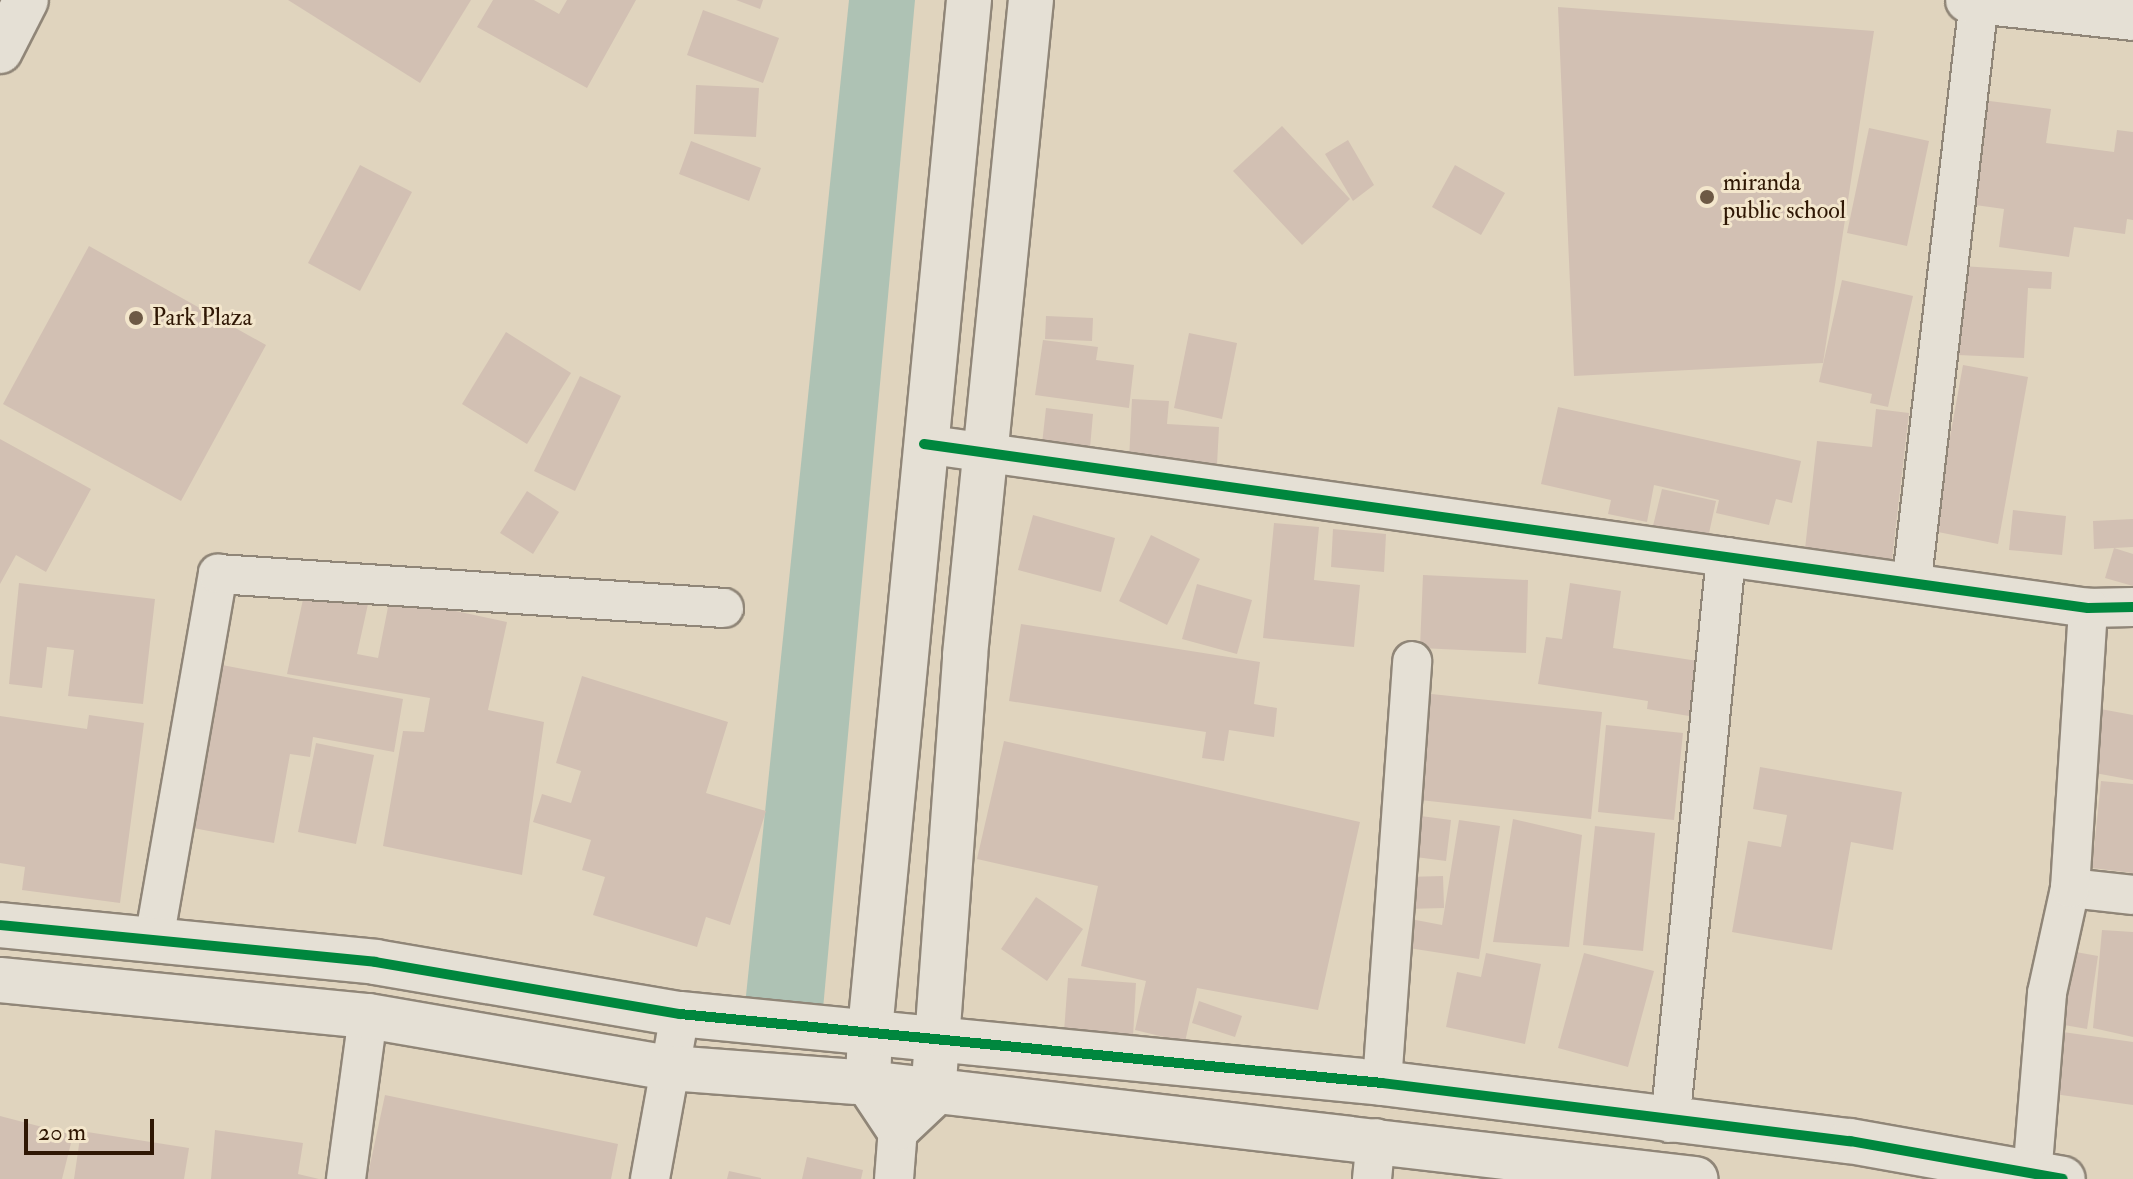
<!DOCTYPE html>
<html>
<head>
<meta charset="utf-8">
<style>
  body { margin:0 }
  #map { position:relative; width:2133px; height:1179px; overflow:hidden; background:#e0d4be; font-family:"IM FELL Double Pica",serif }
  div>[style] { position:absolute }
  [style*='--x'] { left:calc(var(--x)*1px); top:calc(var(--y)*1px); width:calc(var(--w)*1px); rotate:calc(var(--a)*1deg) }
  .water>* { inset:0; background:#aec2b4 }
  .building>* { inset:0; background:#d2c0b3 }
  .roads { filter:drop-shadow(2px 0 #908678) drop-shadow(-2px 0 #908678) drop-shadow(0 2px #908678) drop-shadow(0 -2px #908678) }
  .street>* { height:38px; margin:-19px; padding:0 19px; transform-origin:19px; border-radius:19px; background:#e5e0d5 }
  .secondary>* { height:44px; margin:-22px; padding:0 22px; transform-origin:22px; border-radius:22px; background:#e5e0d5 }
  .cycleway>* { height:10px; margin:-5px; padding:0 5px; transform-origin:5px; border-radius:5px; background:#00873e }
  .dots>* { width:22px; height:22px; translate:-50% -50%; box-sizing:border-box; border:4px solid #f3e6cc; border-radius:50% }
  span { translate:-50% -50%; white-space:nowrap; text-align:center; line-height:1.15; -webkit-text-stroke:6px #f3e6cc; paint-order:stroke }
  .poi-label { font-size:24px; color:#2f1704 }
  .left { translate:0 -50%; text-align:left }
  .scale { position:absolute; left:24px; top:1119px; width:130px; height:36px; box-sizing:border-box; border:4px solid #2f1704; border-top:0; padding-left:10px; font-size:24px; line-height:28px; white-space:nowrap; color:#2f1704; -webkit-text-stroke:6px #f3e6cc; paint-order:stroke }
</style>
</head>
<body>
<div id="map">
  <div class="water">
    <i style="clip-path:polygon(849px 0,915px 0,822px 1020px,744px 1015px)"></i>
  </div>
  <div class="building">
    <i style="clip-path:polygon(288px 0,471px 0,420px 83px)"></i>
    <i style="clip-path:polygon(493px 0,534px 0,559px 14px,567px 0,636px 0,587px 88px,477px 27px)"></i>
    <i style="clip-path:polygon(736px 0,763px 0,760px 9px)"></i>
    <i style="clip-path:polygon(1558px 7px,1874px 31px,1823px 363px,1574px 376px)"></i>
    <i style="clip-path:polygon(703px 10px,779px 38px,763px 83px,687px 55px)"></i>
    <i style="clip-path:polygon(696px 85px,759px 88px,756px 137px,694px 134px)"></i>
    <i style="clip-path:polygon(1982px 100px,2051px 109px,2046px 143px,2114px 152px,2117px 130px,2133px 132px,2133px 220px,2127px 219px,2125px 234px,2074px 227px,2069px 257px,1999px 247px,2004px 209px,1968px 204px)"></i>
    <i style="clip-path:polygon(1282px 126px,1350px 199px,1302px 245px,1233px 171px)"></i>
    <i style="clip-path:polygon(1869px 128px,1929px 141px,1907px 246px,1847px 233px)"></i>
    <i style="clip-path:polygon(1348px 140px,1374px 185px,1353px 201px,1325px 154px)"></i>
    <i style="clip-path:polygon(691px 141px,761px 168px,749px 201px,679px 174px)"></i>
    <i style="clip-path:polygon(360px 165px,412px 192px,360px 291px,308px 263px)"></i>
    <i style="clip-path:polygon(1455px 165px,1505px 193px,1481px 235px,1432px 207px)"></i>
    <i style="clip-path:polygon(89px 246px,266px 345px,181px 501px,3px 404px)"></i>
    <i style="clip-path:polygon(1962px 266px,2052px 272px,2051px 289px,2028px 288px,2024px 358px,1958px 355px)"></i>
    <i style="clip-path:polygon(1842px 280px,1913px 296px,1888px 407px,1870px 403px,1872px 394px,1819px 382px)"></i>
    <i style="clip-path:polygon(1046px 316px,1093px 318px,1092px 341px,1045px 339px)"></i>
    <i style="clip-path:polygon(506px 332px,571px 373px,527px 444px,462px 404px)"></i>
    <i style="clip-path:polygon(1189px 333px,1237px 343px,1222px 419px,1174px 408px)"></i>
    <i style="clip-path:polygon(1043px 340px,1098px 347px,1096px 360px,1134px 365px,1129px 408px,1035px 395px)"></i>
    <i style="clip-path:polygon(1963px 365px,2028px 377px,1998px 544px,1933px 531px)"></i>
    <i style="clip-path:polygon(580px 376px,621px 396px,575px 491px,534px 471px)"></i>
    <i style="clip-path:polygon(1132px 399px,1169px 401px,1167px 424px,1219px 427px,1217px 465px,1129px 460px)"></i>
    <i style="clip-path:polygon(1558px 407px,1801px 461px,1792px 503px,1776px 499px,1769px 525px,1716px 513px,1719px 500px,1654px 485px,1647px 522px,1608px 514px,1611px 500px,1541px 484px)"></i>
    <i style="clip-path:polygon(1046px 408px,1093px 414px,1089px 459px,1041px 453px)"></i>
    <i style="clip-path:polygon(1876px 409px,1909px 413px,1891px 568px,1804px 558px,1817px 441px,1872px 447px)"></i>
    <i style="clip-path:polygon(0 439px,91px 489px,46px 572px,16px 555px,0 584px)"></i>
    <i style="clip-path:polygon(1662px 489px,1716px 501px,1706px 547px,1651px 534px)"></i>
    <i style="clip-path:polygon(527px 491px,559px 512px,533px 554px,500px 533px)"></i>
    <i style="clip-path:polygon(2013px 510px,2066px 516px,2062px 555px,2009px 550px)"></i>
    <i style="clip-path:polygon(1033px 515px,1115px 538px,1101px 592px,1018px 570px)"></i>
    <i style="clip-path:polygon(2133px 519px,2133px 547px,2094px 549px,2093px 521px)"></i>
    <i style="clip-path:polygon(1274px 523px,1319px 527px,1314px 580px,1360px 585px,1354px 647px,1263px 638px)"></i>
    <i style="clip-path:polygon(1333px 529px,1386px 534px,1384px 572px,1331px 567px)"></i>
    <i style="clip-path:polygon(1151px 535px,1200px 559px,1167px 625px,1119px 601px)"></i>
    <i style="clip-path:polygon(2114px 548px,2133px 554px,2133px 586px,2105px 578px)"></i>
    <i style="clip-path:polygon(1423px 575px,1528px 580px,1526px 653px,1420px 648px)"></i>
    <i style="clip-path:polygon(19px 583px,155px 599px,143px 704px,68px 696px,74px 650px,47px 647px,42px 688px,9px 684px)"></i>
    <i style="clip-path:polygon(1570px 583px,1621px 591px,1613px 648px,1698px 661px,1689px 716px,1647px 709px,1648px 701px,1538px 684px,1546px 637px,1562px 639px)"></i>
    <i style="clip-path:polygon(1197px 584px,1252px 600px,1237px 654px,1182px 639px)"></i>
    <i style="clip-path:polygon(305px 590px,368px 604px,357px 654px,378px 658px,390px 597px,507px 622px,488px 710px,544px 722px,522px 875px,383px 846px,403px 731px,424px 732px,430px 698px,287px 674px)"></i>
    <i style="clip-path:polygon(1021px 624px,1260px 662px,1254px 704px,1277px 708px,1274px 737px,1229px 730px,1224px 761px,1202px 758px,1206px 732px,1009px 701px)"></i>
    <i style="clip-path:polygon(222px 665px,403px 699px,394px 752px,313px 737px,310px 757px,290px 754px,274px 843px,193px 828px)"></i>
    <i style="clip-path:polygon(582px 676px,728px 722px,706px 793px,766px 811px,730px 925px,706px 917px,697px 947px,593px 915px,605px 877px,582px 870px,591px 840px,533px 822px,542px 794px,571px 803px,581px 771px,556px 763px)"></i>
    <i style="clip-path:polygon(1422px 693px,1602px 712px,1591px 819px,1411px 799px)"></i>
    <i style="clip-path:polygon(2095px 708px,2133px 715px,2133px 780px,2084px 771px)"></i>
    <i style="clip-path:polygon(89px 715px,144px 723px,120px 903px,22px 890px,25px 867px,0 863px,0 716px,87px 729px)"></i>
    <i style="clip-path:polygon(1606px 725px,1683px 733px,1674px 820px,1598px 812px)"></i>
    <i style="clip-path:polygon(1004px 741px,1360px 822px,1318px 1010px,1197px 988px,1185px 1042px,1135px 1030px,1146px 981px,1081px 966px,1098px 886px,977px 859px)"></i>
    <i style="clip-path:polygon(316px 743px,374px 755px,356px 844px,298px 832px)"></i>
    <i style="clip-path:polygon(1760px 767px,1902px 792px,1893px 850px,1851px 842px,1832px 950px,1732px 932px,1748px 841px,1781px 847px,1787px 815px,1753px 809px)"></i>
    <i style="clip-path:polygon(2101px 781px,2133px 784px,2133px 873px,2092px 868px)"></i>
    <i style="clip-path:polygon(1413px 815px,1451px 820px,1446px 861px,1408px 856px)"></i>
    <i style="clip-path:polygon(1513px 819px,1582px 835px,1569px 947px,1493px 942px)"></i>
    <i style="clip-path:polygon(1459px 820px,1500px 826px,1479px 959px,1396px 946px,1400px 917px,1442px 925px)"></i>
    <i style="clip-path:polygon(1595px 826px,1655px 833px,1643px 951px,1583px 945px)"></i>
    <i style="clip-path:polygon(1443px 876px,1444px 908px,1406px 909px,1405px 877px)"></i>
    <i style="clip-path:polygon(1036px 897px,1083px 929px,1047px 981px,1001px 949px)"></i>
    <i style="clip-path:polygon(2102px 930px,2133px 932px,2133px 1037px,2093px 1028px)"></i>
    <i style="clip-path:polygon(2059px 949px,2098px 956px,2087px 1029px,2047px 1022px)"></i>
    <i style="clip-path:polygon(1486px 953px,1541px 964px,1525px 1044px,1446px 1027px,1457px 972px,1481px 977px)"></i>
    <i style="clip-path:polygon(1584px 953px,1654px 971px,1628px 1067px,1558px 1048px)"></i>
    <i style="clip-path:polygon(1068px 978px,1136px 983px,1133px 1037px,1064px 1032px)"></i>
    <i style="clip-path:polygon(1199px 1001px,1242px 1016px,1235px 1037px,1192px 1023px)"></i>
    <i style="clip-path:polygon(2056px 1031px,2133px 1042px,2133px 1105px,2047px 1093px)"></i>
    <i style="clip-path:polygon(385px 1095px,618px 1144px,611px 1179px,367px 1179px)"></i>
    <i style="clip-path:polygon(0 1116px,73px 1135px,62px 1179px,0 1179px)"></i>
    <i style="clip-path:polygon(215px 1130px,303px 1143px,298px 1174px,319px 1179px,211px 1179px)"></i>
    <i style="clip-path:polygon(81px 1131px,189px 1148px,184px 1179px,74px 1179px)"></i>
    <i style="clip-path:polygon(807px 1157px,863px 1170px,861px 1179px,802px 1179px)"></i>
    <i style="clip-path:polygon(729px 1171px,761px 1178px,761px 1179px,727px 1179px)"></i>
  </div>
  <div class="roads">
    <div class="street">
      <i style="--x:924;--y:444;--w:1175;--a:8.02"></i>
      <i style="--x:2088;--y:608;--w:45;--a:-1.3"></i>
      <i style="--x:1912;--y:579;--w:582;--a:-83.39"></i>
      <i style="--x:2070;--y:888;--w:63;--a:6.3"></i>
      <i style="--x:154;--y:940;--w:372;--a:-80.1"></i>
      <i style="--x:218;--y:574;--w:507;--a:3.84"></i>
      <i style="--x:1382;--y:1083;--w:423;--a:-85.9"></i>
      <i style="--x:1670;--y:1123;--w:569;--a:-84.35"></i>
      <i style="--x:2032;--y:1176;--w:184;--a:-85.3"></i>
      <i style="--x:2047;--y:993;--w:107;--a:-77.6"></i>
      <i style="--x:2070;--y:888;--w:281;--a:-86.3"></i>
      <i style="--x:346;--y:1179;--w:164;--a:-82.3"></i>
      <i style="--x:650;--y:1179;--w:168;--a:-79.7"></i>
      <i style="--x:894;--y:1179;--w:51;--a:-85.5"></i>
      <i style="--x:1372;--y:1179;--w:41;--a:-84.4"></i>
    </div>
    <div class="secondary">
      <i style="--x:969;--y:0;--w:1035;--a:95.49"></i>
      <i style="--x:870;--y:1030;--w:53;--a:92.2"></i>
      <i style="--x:868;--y:1083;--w:54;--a:56.3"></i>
      <i style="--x:898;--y:1128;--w:48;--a:-43.3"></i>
      <i style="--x:933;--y:1095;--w:441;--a:-85.8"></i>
      <i style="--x:965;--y:655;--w:658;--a:-84.25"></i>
      <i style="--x:1968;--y:0;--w:166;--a:6.2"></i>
      <i style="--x:0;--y:51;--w:57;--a:-63"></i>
      <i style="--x:0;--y:925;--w:377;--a:5.6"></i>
      <i style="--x:375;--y:962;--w:309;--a:9.7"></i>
      <i style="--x:680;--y:1014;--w:705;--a:5.61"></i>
      <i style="--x:1382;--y:1083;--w:472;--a:7.1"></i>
      <i style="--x:1850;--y:1141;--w:216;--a:10.1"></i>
      <i style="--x:0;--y:980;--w:370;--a:5.6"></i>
      <i style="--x:368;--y:1016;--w:306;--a:9.8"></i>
      <i style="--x:670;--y:1068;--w:199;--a:4.3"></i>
      <i style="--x:868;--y:1083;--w:833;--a:6.62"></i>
    </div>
  </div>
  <div class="cycleway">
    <i style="--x:924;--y:444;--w:1175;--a:8.02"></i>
    <i style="--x:2088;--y:608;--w:45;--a:-1.3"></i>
    <i style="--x:0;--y:925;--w:377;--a:5.6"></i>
    <i style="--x:375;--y:962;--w:309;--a:9.7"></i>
    <i style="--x:680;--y:1014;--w:705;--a:5.61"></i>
    <i style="--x:1382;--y:1083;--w:472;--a:7.1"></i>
    <i style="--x:1850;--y:1141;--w:216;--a:10.1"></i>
  </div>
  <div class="dots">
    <i style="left:1707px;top:197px;background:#6d5945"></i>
    <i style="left:136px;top:318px;background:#6d5945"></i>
  </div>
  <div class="poi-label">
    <span class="left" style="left:1723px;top:197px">miranda<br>public school</span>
    <span class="left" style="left:152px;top:318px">Park Plaza</span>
  </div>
  <div class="scale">20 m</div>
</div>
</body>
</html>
